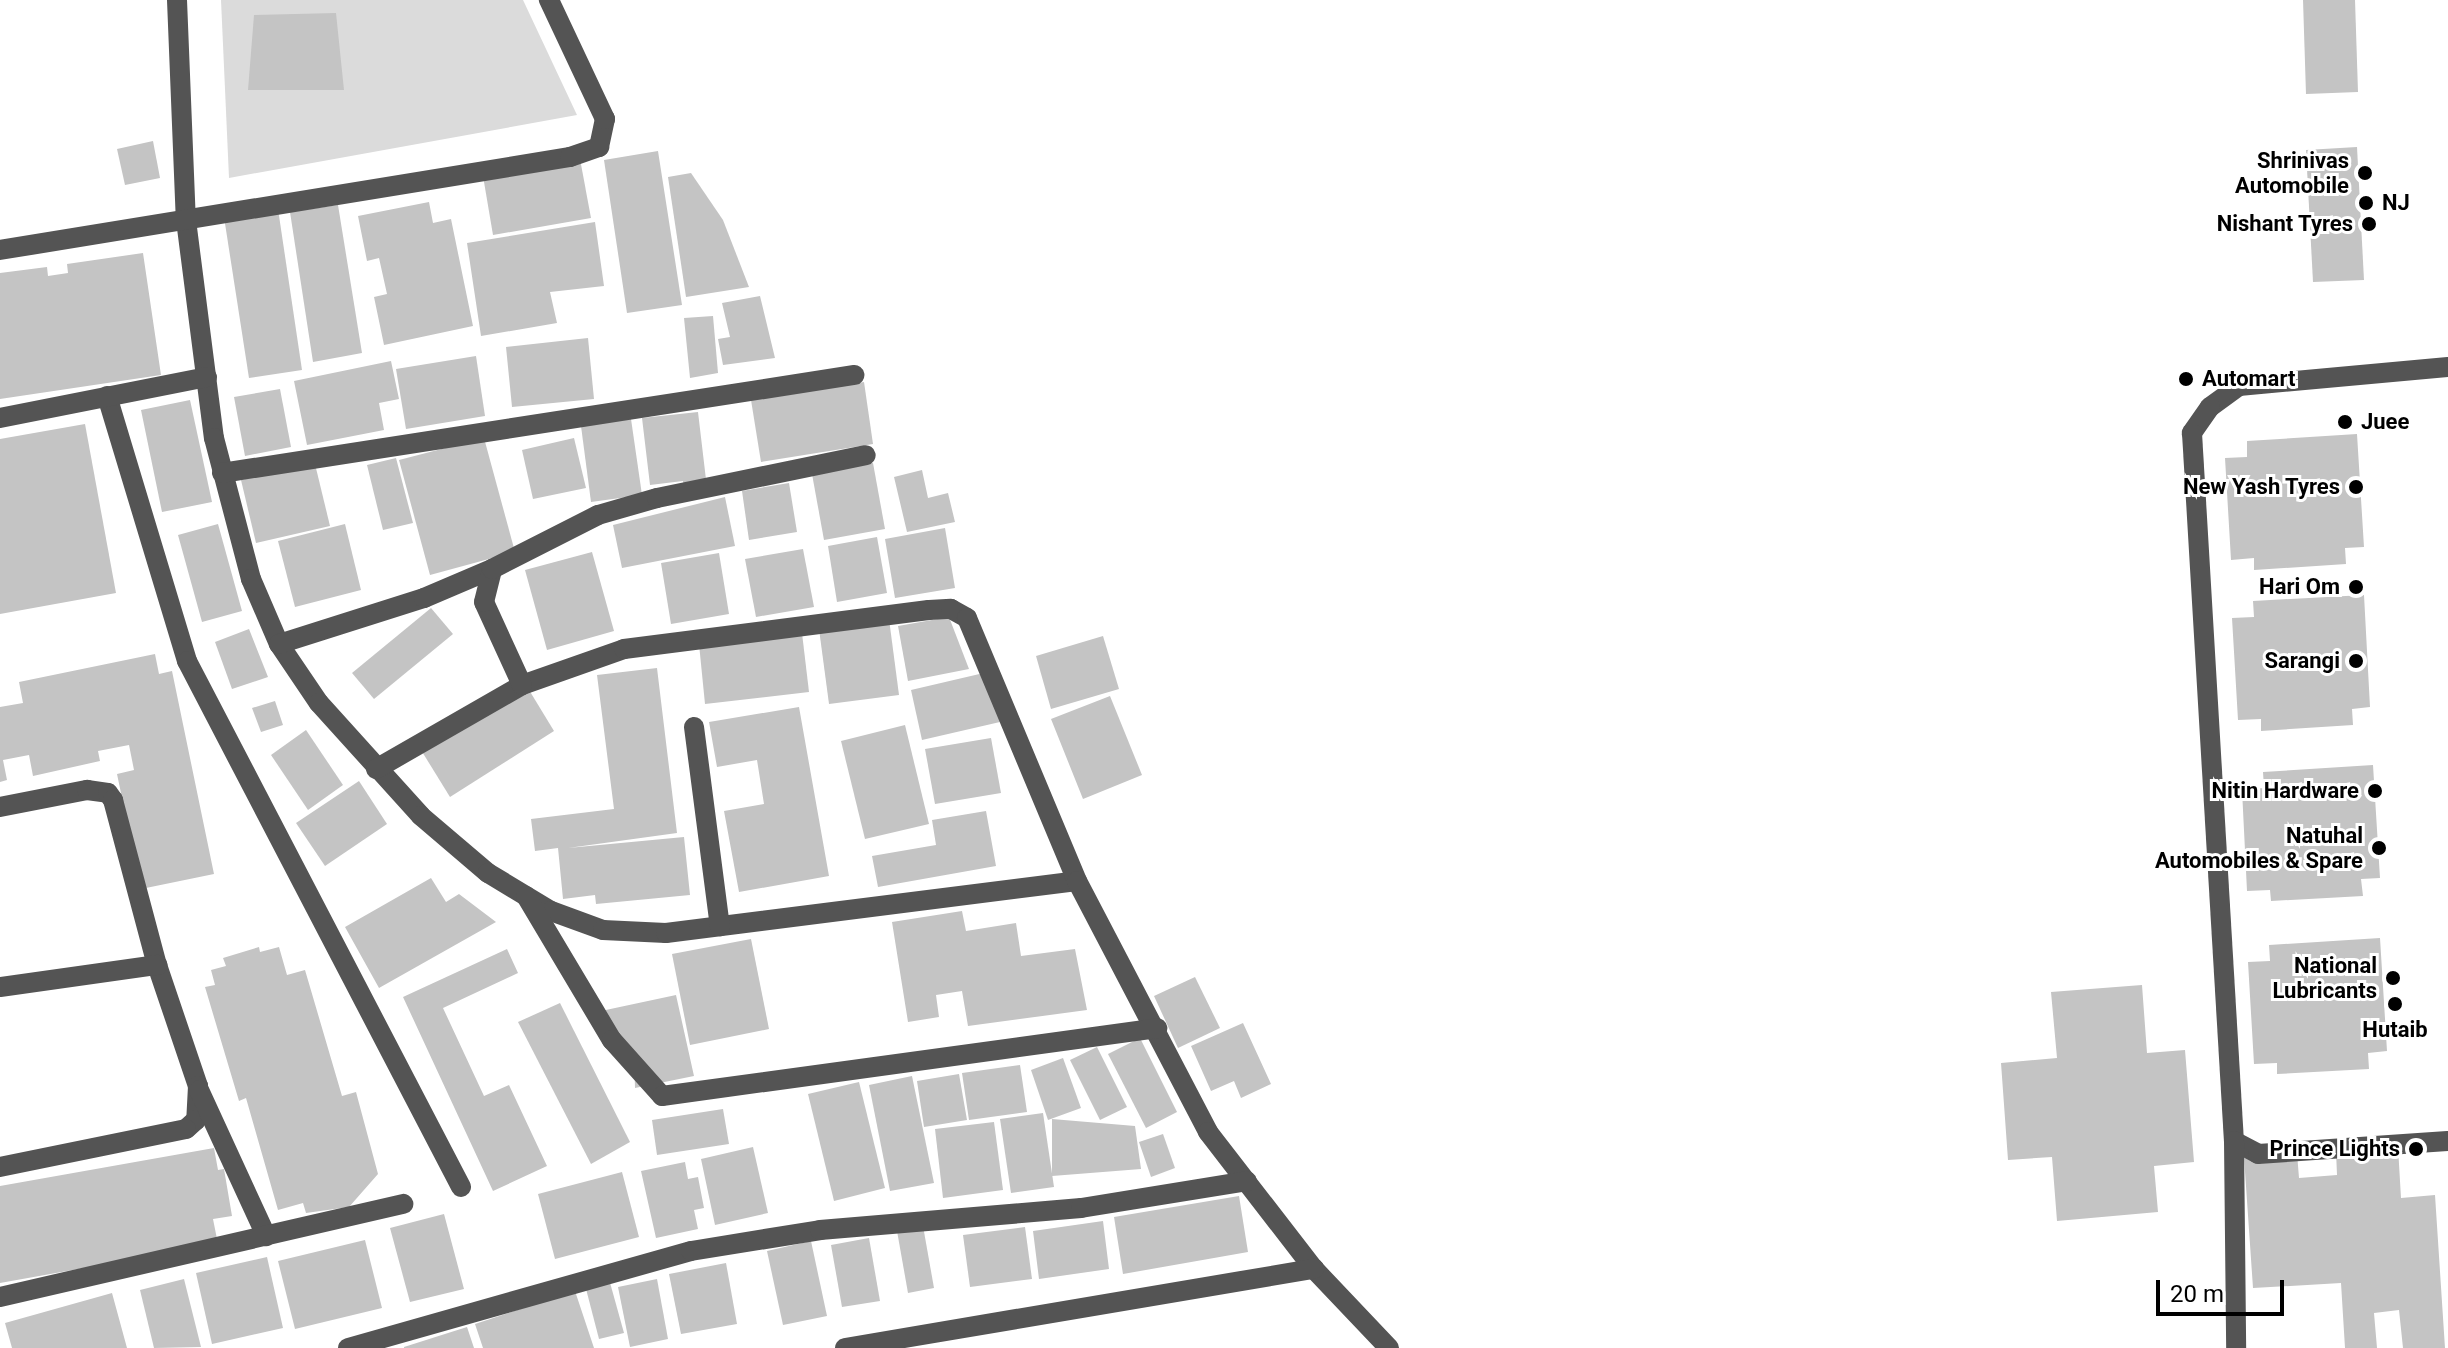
<!DOCTYPE html>
<html>
<head>
<meta charset="utf-8">
<style>
  body { margin:0 }
  #map { position:relative; width:2448px; height:1348px; overflow:hidden; background:#fff; font-family:Roboto,sans-serif }
  div>[style] { position:absolute }
  [style*='--x'] { left:calc(var(--x)*1px); top:calc(var(--y)*1px); width:calc(var(--w)*1px); rotate:calc(var(--a)*1deg) }
  .green>* { inset:0; background:#dbdbdb }
  .building>* { inset:0; background:#c4c4c4 }
  .minor>* { height:20px; margin:-10px; padding:0 10px; transform-origin:10px; border-radius:10px; background:#545454 }
  .dots>* { width:22px; height:22px; translate:-50% -50%; box-sizing:border-box; border:4px solid #fff; border-radius:50% }
  span { translate:-50% -50%; white-space:nowrap; text-align:center; line-height:1.15; -webkit-text-stroke:6px #fff; paint-order:stroke }
  .poi-label { font-size:22px; color:#000; font-weight:700 }
  .right { translate:-100% -50%; text-align:right }
  .left { translate:0 -50%; text-align:left }
  .scale { position:absolute; left:2156px; top:1280px; width:128px; height:36px; box-sizing:border-box; border:4px solid #000; border-top:0; padding-left:10px; font-size:24px; line-height:28px; white-space:nowrap; color:#000; -webkit-text-stroke:6px #fff; paint-order:stroke }
</style>
</head>
<body>
<div id="map">
  <div class="green">
    <i style="clip-path:polygon(221px 0,523px 0,577px 115px,229px 178px)"></i>
  </div>
  <div class="building">
    <i style="clip-path:polygon(2303px 0,2355px 0,2358px 92px,2306px 94px)"></i>
    <i style="clip-path:polygon(336px 13px,344px 90px,248px 90px,254px 15px)"></i>
    <i style="clip-path:polygon(153px 141px,160px 178px,125px 185px,117px 149px)"></i>
    <i style="clip-path:polygon(2357px 147px,2364px 280px,2313px 282px,2306px 150px)"></i>
    <i style="clip-path:polygon(658px 151px,682px 305px,627px 313px,604px 160px)"></i>
    <i style="clip-path:polygon(580px 159px,591px 218px,493px 235px,483px 176px)"></i>
    <i style="clip-path:polygon(691px 173px,723px 220px,749px 287px,686px 297px,668px 177px)"></i>
    <i style="clip-path:polygon(429px 202px,433px 223px,451px 219px,473px 326px,384px 345px,374px 297px,387px 294px,379px 258px,367px 261px,358px 216px)"></i>
    <i style="clip-path:polygon(338px 205px,362px 353px,313px 362px,290px 212px)"></i>
    <i style="clip-path:polygon(278px 209px,302px 370px,249px 378px,224px 217px)"></i>
    <i style="clip-path:polygon(595px 222px,604px 286px,550px 292px,557px 323px,481px 336px,467px 243px)"></i>
    <i style="clip-path:polygon(143px 253px,161px 375px,0 399px,0 273px,47px 267px,48px 276px,68px 273px,67px 264px)"></i>
    <i style="clip-path:polygon(760px 296px,775px 358px,723px 365px,718px 339px,730px 337px,722px 303px)"></i>
    <i style="clip-path:polygon(713px 316px,718px 373px,690px 378px,684px 318px)"></i>
    <i style="clip-path:polygon(588px 338px,594px 399px,512px 407px,506px 347px)"></i>
    <i style="clip-path:polygon(476px 356px,485px 416px,406px 429px,396px 369px)"></i>
    <i style="clip-path:polygon(391px 361px,399px 399px,379px 403px,384px 430px,307px 445px,294px 381px)"></i>
    <i style="clip-path:polygon(864px 382px,873px 444px,761px 462px,751px 400px)"></i>
    <i style="clip-path:polygon(280px 389px,291px 447px,245px 456px,234px 397px)"></i>
    <i style="clip-path:polygon(190px 400px,212px 502px,162px 512px,141px 410px)"></i>
    <i style="clip-path:polygon(698px 412px,707px 488px,684px 491px,683px 481px,650px 485px,642px 418px)"></i>
    <i style="clip-path:polygon(631px 419px,642px 495px,591px 502px,581px 426px)"></i>
    <i style="clip-path:polygon(85px 424px,116px 593px,0 614px,0 439px)"></i>
    <i style="clip-path:polygon(2357px 434px,2364px 547px,2345px 548px,2346px 564px,2254px 570px,2254px 558px,2231px 560px,2225px 458px,2247px 457px,2247px 441px)"></i>
    <i style="clip-path:polygon(484px 438px,515px 552px,430px 575px,399px 460px)"></i>
    <i style="clip-path:polygon(574px 438px,586px 488px,533px 499px,522px 450px)"></i>
    <i style="clip-path:polygon(396px 458px,413px 523px,383px 530px,367px 465px)"></i>
    <i style="clip-path:polygon(873px 463px,885px 529px,824px 540px,812px 474px)"></i>
    <i style="clip-path:polygon(315px 464px,330px 526px,256px 543px,241px 480px)"></i>
    <i style="clip-path:polygon(922px 470px,928px 498px,948px 493px,955px 522px,907px 532px,894px 477px)"></i>
    <i style="clip-path:polygon(789px 483px,797px 532px,749px 540px,742px 491px)"></i>
    <i style="clip-path:polygon(725px 497px,735px 546px,622px 568px,613px 525px)"></i>
    <i style="clip-path:polygon(218px 524px,242px 611px,202px 622px,178px 535px)"></i>
    <i style="clip-path:polygon(345px 524px,361px 590px,295px 607px,278px 541px)"></i>
    <i style="clip-path:polygon(945px 528px,955px 588px,895px 598px,885px 539px)"></i>
    <i style="clip-path:polygon(877px 537px,887px 593px,837px 602px,828px 546px)"></i>
    <i style="clip-path:polygon(803px 549px,814px 607px,756px 617px,745px 559px)"></i>
    <i style="clip-path:polygon(592px 552px,614px 631px,547px 650px,525px 570px)"></i>
    <i style="clip-path:polygon(719px 553px,729px 614px,671px 624px,661px 563px)"></i>
    <i style="clip-path:polygon(2364px 595px,2370px 707px,2352px 709px,2353px 725px,2261px 731px,2261px 719px,2238px 720px,2232px 618px,2254px 617px,2253px 601px)"></i>
    <i style="clip-path:polygon(431px 608px,453px 634px,374px 699px,352px 673px)"></i>
    <i style="clip-path:polygon(949px 617px,969px 669px,908px 681px,898px 626px)"></i>
    <i style="clip-path:polygon(889px 619px,899px 695px,829px 704px,819px 629px)"></i>
    <i style="clip-path:polygon(249px 629px,268px 677px,232px 689px,215px 642px)"></i>
    <i style="clip-path:polygon(802px 633px,809px 692px,705px 704px,699px 644px)"></i>
    <i style="clip-path:polygon(1103px 636px,1119px 689px,1051px 709px,1036px 656px)"></i>
    <i style="clip-path:polygon(155px 654px,159px 674px,172px 671px,214px 874px,141px 889px,117px 774px,134px 770px,129px 745px,98px 751px,100px 761px,33px 776px,29px 755px,3px 760px,7px 780px,0 782px,0 707px,23px 703px,19px 682px)"></i>
    <i style="clip-path:polygon(657px 668px,677px 833px,568px 848px,684px 837px,690px 895px,596px 904px,595px 895px,563px 899px,558px 848px,535px 851px,531px 819px,614px 809px,597px 675px)"></i>
    <i style="clip-path:polygon(988px 672px,1000px 722px,922px 740px,911px 690px)"></i>
    <i style="clip-path:polygon(526px 685px,554px 731px,450px 797px,421px 750px)"></i>
    <i style="clip-path:polygon(1110px 696px,1142px 775px,1083px 799px,1051px 719px)"></i>
    <i style="clip-path:polygon(275px 701px,283px 725px,261px 732px,252px 708px)"></i>
    <i style="clip-path:polygon(799px 707px,829px 876px,739px 892px,724px 811px,764px 804px,757px 760px,717px 767px,709px 722px)"></i>
    <i style="clip-path:polygon(905px 725px,929px 824px,865px 839px,841px 741px)"></i>
    <i style="clip-path:polygon(306px 730px,343px 785px,308px 810px,271px 755px)"></i>
    <i style="clip-path:polygon(991px 738px,1001px 793px,935px 804px,925px 749px)"></i>
    <i style="clip-path:polygon(2373px 765px,2380px 878px,2361px 879px,2363px 896px,2271px 901px,2270px 890px,2247px 891px,2242px 790px,2264px 788px,2263px 772px)"></i>
    <i style="clip-path:polygon(359px 781px,387px 824px,325px 866px,296px 823px)"></i>
    <i style="clip-path:polygon(986px 811px,996px 866px,878px 887px,872px 856px,936px 845px,932px 820px)"></i>
    <i style="clip-path:polygon(431px 878px,446px 902px,459px 894px,496px 922px,379px 988px,345px 927px)"></i>
    <i style="clip-path:polygon(962px 911px,966px 931px,1016px 923px,1021px 956px,1075px 949px,1087px 1010px,968px 1026px,962px 991px,936px 995px,939px 1017px,908px 1022px,892px 922px)"></i>
    <i style="clip-path:polygon(2380px 938px,2387px 1051px,2368px 1053px,2369px 1069px,2277px 1074px,2277px 1063px,2254px 1064px,2248px 962px,2270px 961px,2269px 945px)"></i>
    <i style="clip-path:polygon(751px 939px,769px 1029px,690px 1045px,672px 954px)"></i>
    <i style="clip-path:polygon(259px 947px,260px 952px,279px 947px,287px 975px,305px 970px,342px 1096px,356px 1092px,378px 1174px,349px 1207px,306px 1213px,303px 1203px,278px 1210px,246px 1098px,239px 1101px,205px 987px,215px 985px,211px 970px,226px 966px,223px 958px)"></i>
    <i style="clip-path:polygon(507px 949px,518px 973px,443px 1008px,484px 1096px,509px 1085px,547px 1166px,493px 1191px,403px 997px)"></i>
    <i style="clip-path:polygon(1195px 977px,1220px 1028px,1178px 1048px,1154px 996px)"></i>
    <i style="clip-path:polygon(2142px 985px,2147px 1053px,2185px 1050px,2194px 1162px,2154px 1166px,2158px 1212px,2057px 1221px,2052px 1157px,2008px 1160px,2001px 1063px,2057px 1058px,2051px 992px)"></i>
    <i style="clip-path:polygon(676px 995px,694px 1076px,635px 1088px,634px 1057px,587px 1014px)"></i>
    <i style="clip-path:polygon(560px 1003px,630px 1142px,591px 1164px,518px 1022px)"></i>
    <i style="clip-path:polygon(1243px 1023px,1271px 1084px,1241px 1098px,1234px 1081px,1211px 1091px,1191px 1046px)"></i>
    <i style="clip-path:polygon(1140px 1038px,1177px 1112px,1146px 1128px,1108px 1054px)"></i>
    <i style="clip-path:polygon(1097px 1047px,1127px 1107px,1100px 1120px,1070px 1060px)"></i>
    <i style="clip-path:polygon(1063px 1058px,1081px 1108px,1048px 1120px,1031px 1070px)"></i>
    <i style="clip-path:polygon(1020px 1065px,1027px 1112px,969px 1120px,962px 1073px)"></i>
    <i style="clip-path:polygon(959px 1074px,967px 1120px,924px 1127px,917px 1081px)"></i>
    <i style="clip-path:polygon(912px 1076px,934px 1183px,890px 1191px,869px 1085px)"></i>
    <i style="clip-path:polygon(859px 1082px,885px 1188px,834px 1201px,808px 1094px)"></i>
    <i style="clip-path:polygon(723px 1109px,729px 1144px,657px 1155px,652px 1120px)"></i>
    <i style="clip-path:polygon(1043px 1113px,1054px 1187px,1011px 1193px,1000px 1119px)"></i>
    <i style="clip-path:polygon(1052px 1119px,1135px 1126px,1141px 1169px,1052px 1176px)"></i>
    <i style="clip-path:polygon(994px 1122px,1003px 1190px,943px 1198px,935px 1129px)"></i>
    <i style="clip-path:polygon(1163px 1134px,1175px 1168px,1151px 1177px,1139px 1142px)"></i>
    <i style="clip-path:polygon(753px 1147px,768px 1213px,715px 1225px,701px 1159px)"></i>
    <i style="clip-path:polygon(2398px 1147px,2401px 1198px,2435px 1195px,2445px 1348px,2403px 1348px,2399px 1310px,2374px 1313px,2377px 1348px,2345px 1348px,2341px 1283px,2253px 1288px,2244px 1157px,2297px 1153px,2299px 1178px,2337px 1175px,2336px 1151px)"></i>
    <i style="clip-path:polygon(214px 1148px,218px 1170px,224px 1169px,232px 1216px,213px 1219px,218px 1244px,0 1283px,0 1186px)"></i>
    <i style="clip-path:polygon(685px 1162px,688px 1179px,698px 1177px,704px 1208px,694px 1210px,698px 1229px,656px 1238px,641px 1171px)"></i>
    <i style="clip-path:polygon(622px 1172px,639px 1237px,555px 1259px,538px 1194px)"></i>
    <i style="clip-path:polygon(1239px 1196px,1248px 1252px,1123px 1274px,1114px 1217px)"></i>
    <i style="clip-path:polygon(444px 1214px,464px 1289px,410px 1302px,390px 1228px)"></i>
    <i style="clip-path:polygon(1103px 1221px,1109px 1269px,1039px 1279px,1033px 1231px)"></i>
    <i style="clip-path:polygon(923px 1226px,934px 1288px,908px 1293px,897px 1231px)"></i>
    <i style="clip-path:polygon(1025px 1227px,1032px 1279px,970px 1287px,963px 1235px)"></i>
    <i style="clip-path:polygon(869px 1238px,880px 1301px,842px 1307px,831px 1245px)"></i>
    <i style="clip-path:polygon(365px 1240px,382px 1308px,295px 1329px,278px 1261px)"></i>
    <i style="clip-path:polygon(811px 1241px,827px 1316px,783px 1325px,767px 1251px)"></i>
    <i style="clip-path:polygon(267px 1257px,283px 1328px,212px 1344px,196px 1273px)"></i>
    <i style="clip-path:polygon(726px 1263px,737px 1324px,681px 1334px,669px 1274px)"></i>
    <i style="clip-path:polygon(184px 1279px,201px 1347px,154px 1348px,140px 1290px)"></i>
    <i style="clip-path:polygon(609px 1279px,624px 1333px,599px 1339px,585px 1285px)"></i>
    <i style="clip-path:polygon(657px 1279px,668px 1339px,630px 1347px,618px 1287px)"></i>
    <i style="clip-path:polygon(575px 1291px,594px 1348px,483px 1348px,475px 1324px)"></i>
    <i style="clip-path:polygon(112px 1293px,127px 1348px,12px 1348px,5px 1323px)"></i>
    <i style="clip-path:polygon(467px 1327px,474px 1348px,404px 1348px,404px 1347px)"></i>
  </div>
  <div class="minor">
    <i style="--x:177;--y:0;--w:220;--a:87.7"></i>
    <i style="--x:186;--y:220;--w:220;--a:82.7"></i>
    <i style="--x:214;--y:438;--w:146;--a:75.3"></i>
    <i style="--x:251;--y:579;--w:71;--a:66.7"></i>
    <i style="--x:279;--y:644;--w:71;--a:55.9"></i>
    <i style="--x:319;--y:703;--w:152;--a:47.9"></i>
    <i style="--x:421;--y:816;--w:88;--a:40.4"></i>
    <i style="--x:488;--y:873;--w:74;--a:31.1"></i>
    <i style="--x:551;--y:911;--w:55;--a:20.1"></i>
    <i style="--x:603;--y:930;--w:63;--a:2.7"></i>
    <i style="--x:666;--y:933;--w:414;--a:-7.2"></i>
    <i style="--x:0;--y:250;--w:578;--a:-9.27"></i>
    <i style="--x:570;--y:157;--w:31;--a:-19"></i>
    <i style="--x:599;--y:147;--w:29;--a:-78"></i>
    <i style="--x:605;--y:119;--w:132;--a:-115.2"></i>
    <i style="--x:2448;--y:367;--w:210;--a:174.8"></i>
    <i style="--x:2239;--y:386;--w:36;--a:144"></i>
    <i style="--x:2210;--y:407;--w:32;--a:125"></i>
    <i style="--x:2192;--y:433;--w:709;--a:86.61"></i>
    <i style="--x:2234;--y:1141;--w:27;--a:28"></i>
    <i style="--x:2258;--y:1154;--w:190;--a:-3.9"></i>
    <i style="--x:107;--y:396;--w:277;--a:73.2"></i>
    <i style="--x:187;--y:661;--w:593;--a:62.48"></i>
    <i style="--x:0;--y:418;--w:211;--a:-11.2"></i>
    <i style="--x:222;--y:473;--w:640;--a:-8.81"></i>
    <i style="--x:279;--y:644;--w:152;--a:-17.6"></i>
    <i style="--x:424;--y:598;--w:74;--a:-23.1"></i>
    <i style="--x:522;--y:685;--w:108;--a:-19.4"></i>
    <i style="--x:624;--y:649;--w:307;--a:-7.3"></i>
    <i style="--x:929;--y:610;--w:22;--a:-3"></i>
    <i style="--x:951;--y:609;--w:18;--a:29"></i>
    <i style="--x:967;--y:618;--w:285;--a:67.3"></i>
    <i style="--x:1077;--y:881;--w:283;--a:62.4"></i>
    <i style="--x:1208;--y:1132;--w:173;--a:52.3"></i>
    <i style="--x:1314;--y:1269;--w:109;--a:46.5"></i>
    <i style="--x:694;--y:727;--w:201;--a:82.6"></i>
    <i style="--x:376;--y:769;--w:168;--a:-29.9"></i>
    <i style="--x:522;--y:685;--w:91;--a:-114.6"></i>
    <i style="--x:484;--y:602;--w:34;--a:-76"></i>
    <i style="--x:492;--y:569;--w:119;--a:-27"></i>
    <i style="--x:598;--y:515;--w:61;--a:-16.1"></i>
    <i style="--x:657;--y:498;--w:213;--a:-11.6"></i>
    <i style="--x:0;--y:807;--w:89;--a:-11.1"></i>
    <i style="--x:87;--y:790;--w:21;--a:8"></i>
    <i style="--x:108;--y:793;--w:9;--a:54"></i>
    <i style="--x:113;--y:800;--w:171;--a:75.1"></i>
    <i style="--x:157;--y:965;--w:128;--a:71.3"></i>
    <i style="--x:198;--y:1086;--w:34;--a:93"></i>
    <i style="--x:196;--y:1120;--w:13;--a:138"></i>
    <i style="--x:186;--y:1129;--w:190;--a:168.5"></i>
    <i style="--x:526;--y:896;--w:168;--a:59.2"></i>
    <i style="--x:612;--y:1040;--w:75;--a:48.2"></i>
    <i style="--x:662;--y:1096;--w:500;--a:-7.8"></i>
    <i style="--x:0;--y:987;--w:159;--a:-8"></i>
    <i style="--x:199;--y:1090;--w:161;--a:65.3"></i>
    <i style="--x:2234;--y:1141;--w:207;--a:89.4"></i>
    <i style="--x:0;--y:1297;--w:414;--a:-13"></i>
    <i style="--x:348;--y:1348;--w:356;--a:-15.8"></i>
    <i style="--x:691;--y:1251;--w:131;--a:-9.2"></i>
    <i style="--x:820;--y:1230;--w:262;--a:-4.8"></i>
    <i style="--x:1081;--y:1208;--w:168;--a:-9.2"></i>
    <i style="--x:845;--y:1348;--w:476;--a:-9.6"></i>
  </div>
  <div class="dots">
    <i style="left:2365px;top:173px;background:#000"></i>
    <i style="left:2366px;top:203px;background:#000"></i>
    <i style="left:2369px;top:224px;background:#000"></i>
    <i style="left:2186px;top:379px;background:#000"></i>
    <i style="left:2345px;top:422px;background:#000"></i>
    <i style="left:2356px;top:487px;background:#000"></i>
    <i style="left:2356px;top:587px;background:#000"></i>
    <i style="left:2356px;top:661px;background:#000"></i>
    <i style="left:2375px;top:791px;background:#000"></i>
    <i style="left:2379px;top:848px;background:#000"></i>
    <i style="left:2393px;top:978px;background:#000"></i>
    <i style="left:2395px;top:1004px;background:#000"></i>
    <i style="left:2416px;top:1149px;background:#000"></i>
  </div>
  <div class="poi-label">
    <span class="right" style="left:2349px;top:173px">Shrinivas<br>Automobile</span>
    <span class="left" style="left:2382px;top:203px">NJ</span>
    <span class="right" style="left:2353px;top:224px">Nishant Tyres</span>
    <span class="left" style="left:2202px;top:379px">Automart</span>
    <span class="left" style="left:2361px;top:422px">Juee</span>
    <span class="right" style="left:2340px;top:487px">New Yash Tyres</span>
    <span class="right" style="left:2340px;top:587px">Hari Om</span>
    <span class="right" style="left:2340px;top:661px">Sarangi</span>
    <span class="right" style="left:2359px;top:791px">Nitin Hardware</span>
    <span class="right" style="left:2363px;top:848px">Natuhal<br>Automobiles &amp; Spare</span>
    <span class="right" style="left:2377px;top:978px">National<br>Lubricants</span>
    <span style="left:2395px;top:1030px">Hutaib</span>
    <span class="right" style="left:2400px;top:1149px">Prince Lights</span>
  </div>
  <div class="scale">20 m</div>
</div>
</body>
</html>
